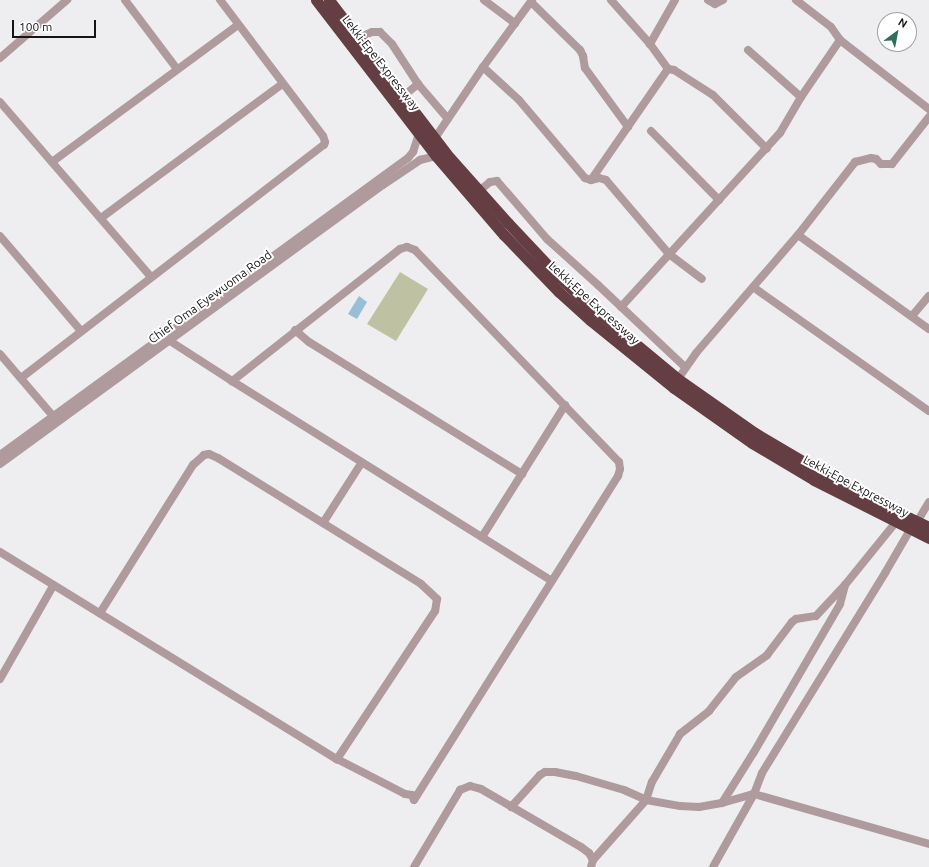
<!DOCTYPE html>
<html>
<head>
<meta charset="utf-8">
<style>
  body { margin:0 }
  #map { position:relative; width:929px; height:867px; overflow:hidden; background:#eeeef1; font-family:Ubuntu,sans-serif }
  div>[style] { position:absolute }
  [style*='--x'] { left:calc(var(--x)*1px); top:calc(var(--y)*1px); width:calc(var(--w)*1px); rotate:calc(var(--a)*1deg) }
  .green>* { inset:0; background:#bfc2a2 }
  .water>* { inset:0; background:#98bfd7 }
  .minor>* { height:8px; margin:-4px; padding:0 4px; transform-origin:4px; border-radius:4px; background:#af9b9d }
  .highway>* { height:11px; margin:-5.5px; padding:0 5.5px; transform-origin:5.5px; border-radius:5.5px; background:#643e43 }
  span { translate:-50% -50%; white-space:nowrap; text-align:center; line-height:1.15; -webkit-text-stroke:4px #fff; paint-order:stroke }
  .street-label { font-size:12px; color:#141415 }
  .north { position:absolute; left:877px; top:12px; width:40px; height:40px; box-sizing:border-box; background:#fff; border:1px solid #a1a1a1; border-radius:50%; rotate:32deg; font-size:11px; font-weight:700; line-height:16px; text-align:center; color:#141415 }
  .north::after { content:''; display:block; margin:auto; width:14px; height:18px; background:#306e5b; clip-path:polygon(50% 0,100% 100%,50% 72%,0 100%) }
  .scale { position:absolute; left:12px; top:20px; width:84px; height:18px; box-sizing:border-box; border:2px solid #141415; border-top:0; padding-left:5px; font-size:12px; line-height:14px; white-space:nowrap; color:#141415; -webkit-text-stroke:3px #fff; paint-order:stroke }
</style>
</head>
<body>
<div id="map">
  <div class="green">
    <i style="clip-path:polygon(400px 272px,428px 289px,396px 341px,367px 324px)"></i>
  </div>
  <div class="water">
    <i style="clip-path:polygon(359px 296px,367px 302px,357px 319px,348px 314px)"></i>
  </div>
  <div class="minor">
    <i style="--x:125;--y:0;--w:86;--a:53"></i>
    <i style="--x:484;--y:0;--w:39;--a:37"></i>
    <i style="--x:611;--y:0;--w:59;--a:48.4"></i>
    <i style="--x:675;--y:0;--w:51;--a:119.6"></i>
    <i style="--x:650;--y:44;--w:31;--a:54"></i>
    <i style="--x:668;--y:69;--w:6;--a:9"></i>
    <i style="--x:674;--y:70;--w:46;--a:32.7"></i>
    <i style="--x:713;--y:95;--w:76;--a:45"></i>
    <i style="--x:708;--y:0;--w:8;--a:30"></i>
    <i style="--x:715;--y:4;--w:9;--a:-27"></i>
    <i style="--x:796;--y:0;--w:44;--a:37.6"></i>
    <i style="--x:831;--y:27;--w:16;--a:55"></i>
    <i style="--x:840;--y:40;--w:113;--a:37.8"></i>
    <i style="--x:531;--y:2;--w:69;--a:44.4"></i>
    <i style="--x:580;--y:50;--w:7;--a:63"></i>
    <i style="--x:583;--y:56;--w:12;--a:81"></i>
    <i style="--x:585;--y:68;--w:73;--a:53.9"></i>
    <i style="--x:358;--y:38;--w:15;--a:-23"></i>
    <i style="--x:372;--y:32;--w:8;--a:0"></i>
    <i style="--x:380;--y:32;--w:17;--a:45"></i>
    <i style="--x:392;--y:44;--w:48;--a:57"></i>
    <i style="--x:418;--y:84;--w:46;--a:49.4"></i>
    <i style="--x:748;--y:50;--w:71;--a:41.6"></i>
    <i style="--x:0;--y:58;--w:89;--a:-40.9"></i>
    <i style="--x:483;--y:67;--w:49;--a:42.5"></i>
    <i style="--x:519;--y:100;--w:102;--a:49.8"></i>
    <i style="--x:585;--y:178;--w:6;--a:18"></i>
    <i style="--x:591;--y:180;--w:8;--a:-14"></i>
    <i style="--x:599;--y:178;--w:7;--a:16"></i>
    <i style="--x:606;--y:180;--w:97;--a:49.6"></i>
    <i style="--x:669;--y:254;--w:41;--a:37.1"></i>
    <i style="--x:402;--y:97;--w:21;--a:-39"></i>
    <i style="--x:0;--y:102;--w:231;--a:49.2"></i>
    <i style="--x:651;--y:131;--w:97;--a:45.4"></i>
    <i style="--x:435;--y:138;--w:86;--a:-55.9"></i>
    <i style="--x:483;--y:67;--w:83;--a:-53.8"></i>
    <i style="--x:52;--y:162;--w:231;--a:-36.4"></i>
    <i style="--x:591;--y:180;--w:135;--a:-55.3"></i>
    <i style="--x:479;--y:191;--w:14;--a:-39"></i>
    <i style="--x:490;--y:182;--w:7;--a:-8"></i>
    <i style="--x:497;--y:181;--w:77;--a:49.2"></i>
    <i style="--x:547;--y:239;--w:69;--a:42"></i>
    <i style="--x:598;--y:285;--w:120;--a:43.3"></i>
    <i style="--x:101;--y:218;--w:225;--a:-36.5"></i>
    <i style="--x:798;--y:235;--w:161;--a:35.7"></i>
    <i style="--x:0;--y:236;--w:125;--a:49.5"></i>
    <i style="--x:753;--y:287;--w:215;--a:35.2"></i>
    <i style="--x:621;--y:307;--w:236;--a:-47.6"></i>
    <i style="--x:780;--y:133;--w:42;--a:-59.7"></i>
    <i style="--x:801;--y:97;--w:69;--a:-55.6"></i>
    <i style="--x:912;--y:316;--w:26;--a:-50"></i>
    <i style="--x:295;--y:330;--w:18;--a:41"></i>
    <i style="--x:309;--y:342;--w:251;--a:31.8"></i>
    <i style="--x:167;--y:337;--w:5;--a:53"></i>
    <i style="--x:170;--y:341;--w:74;--a:32.8"></i>
    <i style="--x:232;--y:381;--w:377;--a:32"></i>
    <i style="--x:0;--y:354;--w:82;--a:49.5"></i>
    <i style="--x:21;--y:378;--w:382;--a:-37.6"></i>
    <i style="--x:324;--y:145;--w:3;--a:-72"></i>
    <i style="--x:325;--y:142;--w:6;--a:-108"></i>
    <i style="--x:323;--y:136;--w:171;--a:-127.1"></i>
    <i style="--x:678;--y:379;--w:32;--a:-55"></i>
    <i style="--x:696;--y:353;--w:156;--a:-49.2"></i>
    <i style="--x:798;--y:235;--w:93;--a:-52"></i>
    <i style="--x:855;--y:162;--w:16;--a:-14"></i>
    <i style="--x:871;--y:158;--w:5;--a:11"></i>
    <i style="--x:876;--y:159;--w:7;--a:45"></i>
    <i style="--x:881;--y:164;--w:11;--a:0"></i>
    <i style="--x:892;--y:164;--w:60;--a:-51.8"></i>
    <i style="--x:0;--y:455;--w:505;--a:-36.05"></i>
    <i style="--x:408;--y:158;--w:8;--a:-50"></i>
    <i style="--x:413;--y:152;--w:20;--a:-72"></i>
    <i style="--x:0;--y:464;--w:474;--a:-36.1"></i>
    <i style="--x:383;--y:185;--w:45;--a:-34"></i>
    <i style="--x:420;--y:160;--w:16;--a:-14"></i>
    <i style="--x:917;--y:522;--w:23;--a:-59"></i>
    <i style="--x:323;--y:523;--w:72;--a:-57.4"></i>
    <i style="--x:482;--y:537;--w:156;--a:-57.8"></i>
    <i style="--x:0;--y:552;--w:395;--a:31.6"></i>
    <i style="--x:337;--y:759;--w:76;--a:27.2"></i>
    <i style="--x:405;--y:794;--w:7;--a:8"></i>
    <i style="--x:412;--y:795;--w:5;--a:68"></i>
    <i style="--x:414;--y:800;--w:383;--a:-57.8"></i>
    <i style="--x:618;--y:476;--w:7;--a:-74"></i>
    <i style="--x:620;--y:469;--w:7;--a:-98"></i>
    <i style="--x:619;--y:462;--w:294;--a:-133.9"></i>
    <i style="--x:415;--y:250;--w:9;--a:-159"></i>
    <i style="--x:407;--y:247;--w:7;--a:164"></i>
    <i style="--x:400;--y:249;--w:214;--a:141.8"></i>
    <i style="--x:100;--y:613;--w:175;--a:-57.9"></i>
    <i style="--x:193;--y:465;--w:15;--a:-42"></i>
    <i style="--x:204;--y:455;--w:5;--a:-11"></i>
    <i style="--x:209;--y:454;--w:10;--a:24"></i>
    <i style="--x:218;--y:458;--w:239;--a:31.8"></i>
    <i style="--x:421;--y:584;--w:22;--a:43"></i>
    <i style="--x:437;--y:599;--w:12;--a:99"></i>
    <i style="--x:435;--y:611;--w:178;--a:123.5"></i>
    <i style="--x:0;--y:679;--w:107;--a:-60.3"></i>
    <i style="--x:722;--y:803;--w:60;--a:-57.9"></i>
    <i style="--x:754;--y:752;--w:171;--a:-59.8"></i>
    <i style="--x:840;--y:604;--w:20;--a:-75"></i>
    <i style="--x:845;--y:585;--w:81;--a:-51"></i>
    <i style="--x:511;--y:807;--w:43;--a:-47.8"></i>
    <i style="--x:540;--y:775;--w:6;--a:-31"></i>
    <i style="--x:545;--y:772;--w:10;--a:0"></i>
    <i style="--x:555;--y:772;--w:21;--a:11"></i>
    <i style="--x:576;--y:776;--w:50;--a:16.3"></i>
    <i style="--x:624;--y:790;--w:24;--a:24"></i>
    <i style="--x:646;--y:800;--w:35;--a:10"></i>
    <i style="--x:680;--y:806;--w:19;--a:3"></i>
    <i style="--x:699;--y:807;--w:23;--a:-10"></i>
    <i style="--x:722;--y:803;--w:33;--a:-16"></i>
    <i style="--x:754;--y:794;--w:182;--a:15.9"></i>
    <i style="--x:414;--y:867;--w:90;--a:-59.1"></i>
    <i style="--x:460;--y:790;--w:11;--a:-22"></i>
    <i style="--x:470;--y:786;--w:11;--a:15"></i>
    <i style="--x:481;--y:789;--w:116;--a:30.1"></i>
    <i style="--x:581;--y:847;--w:10;--a:37"></i>
    <i style="--x:589;--y:853;--w:8;--a:60"></i>
    <i style="--x:591;--y:867;--w:7;--a:-74"></i>
    <i style="--x:593;--y:860;--w:80;--a:-48.5"></i>
    <i style="--x:646;--y:800;--w:19;--a:-72"></i>
    <i style="--x:652;--y:782;--w:56;--a:-59.7"></i>
    <i style="--x:680;--y:734;--w:37;--a:-38"></i>
    <i style="--x:709;--y:711;--w:43;--a:-51.5"></i>
    <i style="--x:736;--y:677;--w:38;--a:-35"></i>
    <i style="--x:767;--y:655;--w:41;--a:-52.9"></i>
    <i style="--x:792;--y:622;--w:5;--a:-37"></i>
    <i style="--x:796;--y:619;--w:20;--a:-9"></i>
    <i style="--x:816;--y:616;--w:42;--a:-46.9"></i>
    <i style="--x:713;--y:867;--w:84;--a:-60.7"></i>
    <i style="--x:754;--y:794;--w:22;--a:-69"></i>
    <i style="--x:762;--y:773;--w:235;--a:-58.4"></i>
    <i style="--x:885;--y:573;--w:50;--a:-59.8"></i>
  </div>
  <div class="highway">
    <i style="--x:316;--y:0;--w:197;--a:52.4"></i>
    <i style="--x:436;--y:156;--w:104;--a:49.3"></i>
    <i style="--x:504;--y:235;--w:79;--a:46"></i>
    <i style="--x:559;--y:292;--w:42;--a:42.1"></i>
    <i style="--x:590;--y:320;--w:108;--a:39"></i>
    <i style="--x:674;--y:388;--w:95;--a:35.2"></i>
    <i style="--x:752;--y:443;--w:72;--a:30.8"></i>
    <i style="--x:814;--y:480;--w:129;--a:26.8"></i>
    <i style="--x:329;--y:0;--w:199;--a:52.6"></i>
    <i style="--x:450;--y:158;--w:87;--a:48.3"></i>
    <i style="--x:508;--y:223;--w:71;--a:46.7"></i>
    <i style="--x:557;--y:275;--w:45;--a:43.2"></i>
    <i style="--x:590;--y:306;--w:114;--a:39.7"></i>
    <i style="--x:678;--y:379;--w:94;--a:35"></i>
    <i style="--x:755;--y:433;--w:116;--a:30.5"></i>
    <i style="--x:855;--y:492;--w:82;--a:25.3"></i>
  </div>
  <div class="street-label">
    <span style="left:381px;top:63px;rotate:52deg">Lekki-Epe Expressway</span>
    <span style="left:210px;top:297px;rotate:-36deg">Chief Oma Eyewuoma Road</span>
    <span style="left:594px;top:303px;rotate:42deg">Lekki-Epe Expressway</span>
    <span style="left:856px;top:486px;rotate:28deg">Lekki-Epe Expressway</span>
  </div>
  <div class="north">N</div>
  <div class="scale">100 m</div>
</div>
</body>
</html>
